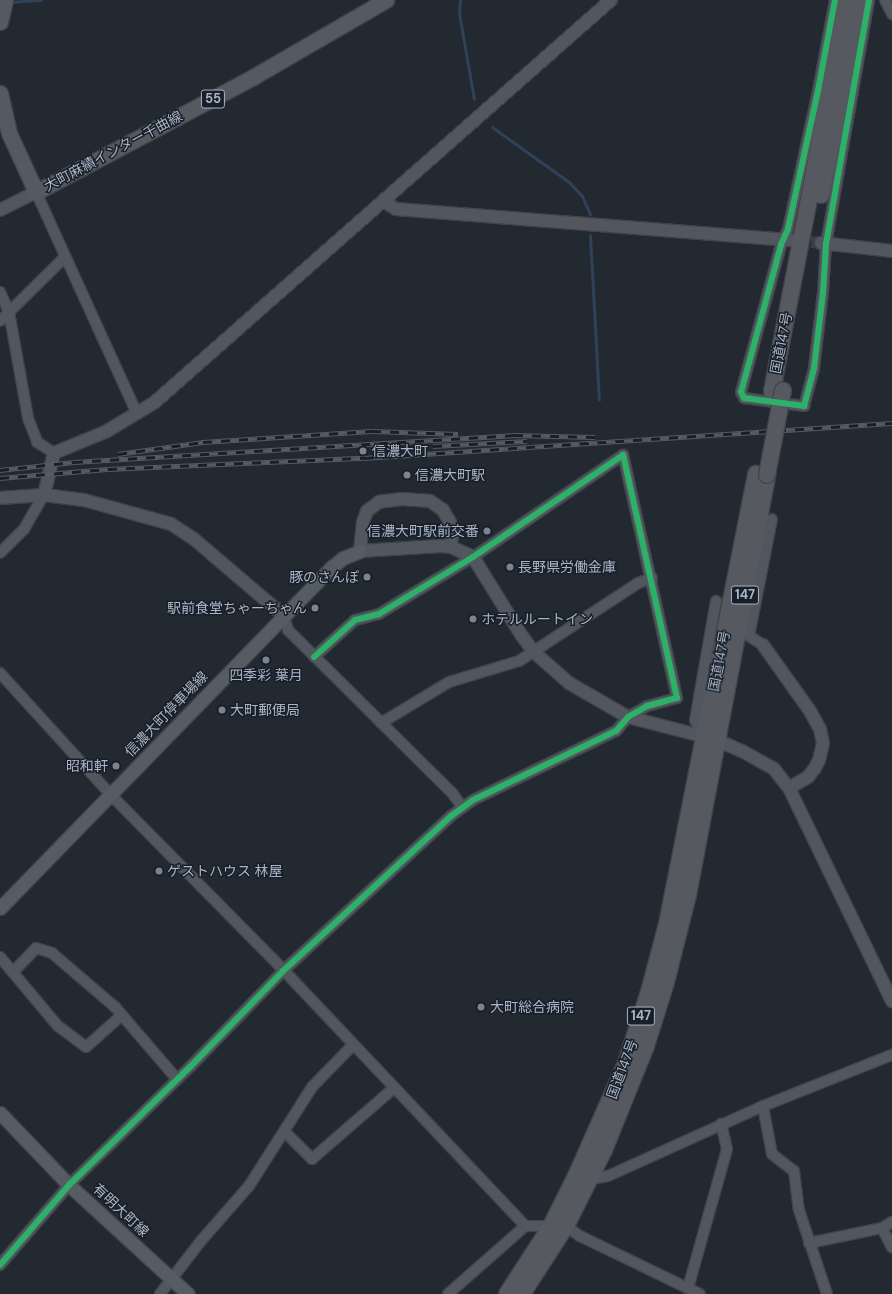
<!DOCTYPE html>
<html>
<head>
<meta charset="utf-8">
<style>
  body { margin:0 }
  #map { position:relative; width:892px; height:1294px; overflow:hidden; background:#232930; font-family:"DM Sans","Noto Sans JP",sans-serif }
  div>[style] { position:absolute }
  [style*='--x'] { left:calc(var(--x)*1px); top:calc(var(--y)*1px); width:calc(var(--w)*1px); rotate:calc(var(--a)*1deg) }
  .stream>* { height:3px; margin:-1.5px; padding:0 1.5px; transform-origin:1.5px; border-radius:1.5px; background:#2f4259 }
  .tertiary-tunnel>* { height:12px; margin-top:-6px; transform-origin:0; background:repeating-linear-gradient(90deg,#373e46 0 12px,transparent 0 18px) }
  .roads { filter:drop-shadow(1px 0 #3f444a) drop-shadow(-1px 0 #3f444a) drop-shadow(0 1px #3f444a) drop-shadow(0 -1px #3f444a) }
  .minor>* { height:10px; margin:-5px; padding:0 5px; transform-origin:5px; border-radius:5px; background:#52575f }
  .tertiary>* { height:12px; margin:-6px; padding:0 6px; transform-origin:6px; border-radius:6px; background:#52575f }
  .secondary>* { height:13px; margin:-6.5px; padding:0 6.5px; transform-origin:6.5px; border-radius:6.5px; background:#565c64 }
  .primary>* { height:15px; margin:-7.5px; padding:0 7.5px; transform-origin:7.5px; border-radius:7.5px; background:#555961 }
  .trunk>* { height:16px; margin:-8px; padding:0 8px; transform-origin:8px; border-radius:8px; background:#565a60 }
  .rail>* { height:4.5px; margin-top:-2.25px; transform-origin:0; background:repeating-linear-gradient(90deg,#171f2a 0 9px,#565b62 0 18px); box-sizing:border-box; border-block:1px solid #565b62 }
  .bridges { filter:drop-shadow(1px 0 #3f454c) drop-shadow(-1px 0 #3f454c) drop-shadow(0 1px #3f454c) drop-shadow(0 -1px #3f454c) }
  .trunk-bridge>* { height:16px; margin:-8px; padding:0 8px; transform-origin:8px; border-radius:8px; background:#565a60 }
  .cycleway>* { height:6px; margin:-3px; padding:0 3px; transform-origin:3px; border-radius:3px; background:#2db169 }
  .dots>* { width:11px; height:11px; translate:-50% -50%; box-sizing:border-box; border:2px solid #171f2a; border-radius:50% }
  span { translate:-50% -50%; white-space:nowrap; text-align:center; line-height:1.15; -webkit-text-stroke:3px #171f2a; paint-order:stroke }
  .shield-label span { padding:1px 3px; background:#171f2a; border:1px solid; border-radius:3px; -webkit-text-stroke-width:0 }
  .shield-label { font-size:13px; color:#abb5c4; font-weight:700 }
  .street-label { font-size:14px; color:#abb5c4 }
  .poi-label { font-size:14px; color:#abb5c4 }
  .left { translate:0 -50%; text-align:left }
  .right { translate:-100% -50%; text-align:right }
</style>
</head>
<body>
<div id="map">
  <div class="stream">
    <i style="--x:460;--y:0;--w:13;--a:94"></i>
    <i style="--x:459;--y:13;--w:87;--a:80.1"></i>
    <i style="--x:10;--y:2;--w:31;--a:-4"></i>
    <i style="--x:492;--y:127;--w:95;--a:35.5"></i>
    <i style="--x:569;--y:182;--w:19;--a:47"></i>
    <i style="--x:582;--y:196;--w:20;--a:66"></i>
    <i style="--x:590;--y:235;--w:165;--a:86.9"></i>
  </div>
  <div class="tertiary-tunnel">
    <i style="--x:793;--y:240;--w:28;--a:6"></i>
  </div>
  <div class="roads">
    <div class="minor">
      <i style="--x:835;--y:0;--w:93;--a:100.6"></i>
      <i style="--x:818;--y:91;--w:141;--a:102.3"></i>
      <i style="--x:788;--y:229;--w:17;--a:114"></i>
      <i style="--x:781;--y:245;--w:152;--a:105.2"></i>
      <i style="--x:741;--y:392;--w:7;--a:63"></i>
      <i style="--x:744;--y:398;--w:61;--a:7.6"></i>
      <i style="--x:804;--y:406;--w:39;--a:-75"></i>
      <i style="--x:814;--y:368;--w:76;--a:-83.2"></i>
      <i style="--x:823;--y:293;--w:49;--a:-86.5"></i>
      <i style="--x:826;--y:244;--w:248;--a:-80"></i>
      <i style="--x:885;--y:0;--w:16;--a:63"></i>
      <i style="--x:36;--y:192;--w:244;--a:65.5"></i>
      <i style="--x:0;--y:292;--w:22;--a:66"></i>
      <i style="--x:9;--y:312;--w:108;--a:79.8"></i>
      <i style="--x:28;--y:418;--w:26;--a:69"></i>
      <i style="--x:37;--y:442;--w:20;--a:33"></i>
      <i style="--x:0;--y:321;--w:91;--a:-44.6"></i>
      <i style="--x:0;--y:553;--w:34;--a:-45"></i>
      <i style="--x:24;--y:529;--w:39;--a:-60"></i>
      <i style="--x:284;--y:616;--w:15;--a:74"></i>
      <i style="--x:288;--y:630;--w:233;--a:44.8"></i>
      <i style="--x:453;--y:794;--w:16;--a:55"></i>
      <i style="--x:763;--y:645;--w:17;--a:-147"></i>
      <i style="--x:749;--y:636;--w:119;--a:-78.9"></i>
      <i style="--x:0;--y:673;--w:164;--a:47.7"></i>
      <i style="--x:110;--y:794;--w:231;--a:45.4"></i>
      <i style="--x:272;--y:958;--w:369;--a:46.6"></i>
      <i style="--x:381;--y:723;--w:79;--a:-31.1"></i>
      <i style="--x:449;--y:682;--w:73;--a:-16.7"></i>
      <i style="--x:519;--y:661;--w:142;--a:-33.2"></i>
      <i style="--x:638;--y:583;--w:15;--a:-20"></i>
      <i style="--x:704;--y:737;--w:19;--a:-118"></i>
      <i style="--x:695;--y:720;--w:121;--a:-80"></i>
      <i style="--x:0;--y:957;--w:90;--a:50"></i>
      <i style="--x:58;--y:1026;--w:35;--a:37"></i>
      <i style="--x:86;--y:1047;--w:48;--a:-41.6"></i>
      <i style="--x:14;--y:971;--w:32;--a:-46"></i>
      <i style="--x:36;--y:948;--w:17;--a:17"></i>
      <i style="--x:52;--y:953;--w:83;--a:40.6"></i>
      <i style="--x:115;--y:1007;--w:95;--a:49.3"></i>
      <i style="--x:763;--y:1106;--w:49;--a:79.4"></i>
      <i style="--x:772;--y:1154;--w:28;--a:38"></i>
      <i style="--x:794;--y:1171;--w:39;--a:83"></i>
      <i style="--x:799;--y:1210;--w:89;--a:71.6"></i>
      <i style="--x:284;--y:1131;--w:40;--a:45"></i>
      <i style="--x:312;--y:1159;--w:108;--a:-40.9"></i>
      <i style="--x:585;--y:1180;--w:23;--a:-10"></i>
      <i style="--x:608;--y:1176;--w:170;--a:-24.3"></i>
      <i style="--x:763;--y:1106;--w:139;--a:-21.6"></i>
      <i style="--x:882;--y:1228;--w:12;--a:-31"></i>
      <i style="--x:809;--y:1243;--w:75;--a:-11.6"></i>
      <i style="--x:882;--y:1228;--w:22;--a:63"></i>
      <i style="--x:0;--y:1265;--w:106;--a:-49.2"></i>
      <i style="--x:69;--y:1185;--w:170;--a:-44.3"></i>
      <i style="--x:191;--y:1066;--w:132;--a:-45.9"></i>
      <i style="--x:283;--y:971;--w:229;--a:-42.7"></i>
      <i style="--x:451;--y:816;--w:27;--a:-36"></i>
      <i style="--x:473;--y:800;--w:159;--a:-25.8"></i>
      <i style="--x:616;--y:731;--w:18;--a:-49"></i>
      <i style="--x:628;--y:717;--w:22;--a:-30"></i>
      <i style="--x:647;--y:706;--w:31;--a:-15"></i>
      <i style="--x:677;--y:698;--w:249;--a:-102.5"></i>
      <i style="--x:623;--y:455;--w:181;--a:145.8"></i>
      <i style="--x:473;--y:557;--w:110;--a:148.8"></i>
      <i style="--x:379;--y:614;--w:25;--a:166"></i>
      <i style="--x:355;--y:620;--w:55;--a:137.9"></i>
      <i style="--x:688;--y:1288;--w:144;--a:-74.3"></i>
      <i style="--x:727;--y:1149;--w:26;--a:-103"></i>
      <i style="--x:160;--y:1294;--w:66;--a:-52.4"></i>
      <i style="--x:200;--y:1242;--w:74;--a:-48.8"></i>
      <i style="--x:249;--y:1186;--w:117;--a:-57.5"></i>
      <i style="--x:312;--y:1087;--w:59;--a:-45.7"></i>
      <i style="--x:448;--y:1294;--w:103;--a:-41.4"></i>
      <i style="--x:525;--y:1226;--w:41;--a:0"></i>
      <i style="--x:566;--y:1226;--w:17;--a:36"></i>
      <i style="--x:580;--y:1236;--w:133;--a:25.8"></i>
    </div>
    <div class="tertiary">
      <i style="--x:383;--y:201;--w:15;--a:32"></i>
      <i style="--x:396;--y:209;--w:397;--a:4.5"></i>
      <i style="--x:0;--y:210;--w:40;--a:-26.6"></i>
      <i style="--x:821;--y:243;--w:71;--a:6.4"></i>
      <i style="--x:44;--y:495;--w:43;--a:-76.6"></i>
      <i style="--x:54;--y:453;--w:57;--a:-22.5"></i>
      <i style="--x:107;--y:431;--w:56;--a:-31.1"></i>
      <i style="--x:155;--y:402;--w:608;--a:-41.4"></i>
      <i style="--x:0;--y:498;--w:44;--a:-3.9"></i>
      <i style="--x:44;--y:495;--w:40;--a:7.1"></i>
      <i style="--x:84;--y:500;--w:90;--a:15.4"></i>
      <i style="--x:171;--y:524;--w:27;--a:33"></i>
      <i style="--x:194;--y:539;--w:118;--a:40.5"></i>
      <i style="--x:451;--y:547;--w:16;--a:-86"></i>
      <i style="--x:452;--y:531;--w:9;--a:-103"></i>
      <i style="--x:450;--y:522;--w:14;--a:-120"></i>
      <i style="--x:443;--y:510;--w:16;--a:-145"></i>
      <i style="--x:430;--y:501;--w:28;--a:-176"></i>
      <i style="--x:402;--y:499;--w:23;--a:173"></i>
      <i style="--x:379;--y:502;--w:15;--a:143"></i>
      <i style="--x:367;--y:511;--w:12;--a:110"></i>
      <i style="--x:363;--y:522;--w:29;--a:96"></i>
      <i style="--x:360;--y:551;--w:81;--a:-3.5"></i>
      <i style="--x:441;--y:546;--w:10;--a:6"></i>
      <i style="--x:451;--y:547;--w:24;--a:24"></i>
      <i style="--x:473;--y:557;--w:93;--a:58.2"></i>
      <i style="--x:522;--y:636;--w:21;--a:53"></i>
      <i style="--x:535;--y:653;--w:45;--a:41.4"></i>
      <i style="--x:569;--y:683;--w:68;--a:30"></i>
      <i style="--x:628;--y:717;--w:92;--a:14.5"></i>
      <i style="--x:717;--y:740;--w:27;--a:24"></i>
      <i style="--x:742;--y:751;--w:37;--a:29"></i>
      <i style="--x:774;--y:769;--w:24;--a:52"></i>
      <i style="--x:789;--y:788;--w:237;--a:64.2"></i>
      <i style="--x:763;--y:645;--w:81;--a:54.5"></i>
      <i style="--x:810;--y:711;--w:21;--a:61"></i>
      <i style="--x:820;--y:729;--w:14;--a:78"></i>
      <i style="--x:823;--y:743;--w:17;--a:103"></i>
      <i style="--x:819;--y:760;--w:9;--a:117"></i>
      <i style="--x:815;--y:768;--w:11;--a:128"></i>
      <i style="--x:808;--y:777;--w:22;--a:150"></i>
    </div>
    <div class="secondary">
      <i style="--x:0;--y:908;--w:477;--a:-45.8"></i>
      <i style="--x:333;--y:566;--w:13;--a:-39"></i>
      <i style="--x:343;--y:558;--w:18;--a:-22"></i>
      <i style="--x:0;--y:1113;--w:100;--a:46.2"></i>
      <i style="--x:69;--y:1185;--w:161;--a:42.5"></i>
    </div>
    <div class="primary">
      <i style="--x:0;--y:22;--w:23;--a:-77"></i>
      <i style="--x:0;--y:93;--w:41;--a:77.3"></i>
      <i style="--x:9;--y:133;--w:65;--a:65.4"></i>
      <i style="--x:36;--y:192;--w:246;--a:-27.9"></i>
      <i style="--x:253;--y:77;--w:154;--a:-30.1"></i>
    </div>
    <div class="trunk">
      <i style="--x:821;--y:195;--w:199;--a:-79"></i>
      <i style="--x:772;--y:391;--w:398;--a:-79.1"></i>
      <i style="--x:507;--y:1294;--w:81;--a:-57.1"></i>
      <i style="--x:551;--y:1226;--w:56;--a:-63.4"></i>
      <i style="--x:576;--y:1176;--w:124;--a:-66.1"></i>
      <i style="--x:626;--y:1063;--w:75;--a:-72.1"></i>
      <i style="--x:649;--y:992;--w:70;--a:-75.2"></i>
      <i style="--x:667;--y:924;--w:459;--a:-78.8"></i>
      <i style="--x:522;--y:1294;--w:81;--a:-57.1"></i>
      <i style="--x:566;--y:1226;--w:85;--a:-63.4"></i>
      <i style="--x:604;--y:1150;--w:112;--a:-68"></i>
      <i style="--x:646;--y:1046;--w:67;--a:-72.6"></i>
      <i style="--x:666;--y:982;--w:90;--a:-75.8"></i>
      <i style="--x:688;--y:895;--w:427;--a:-79.3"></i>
    </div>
  </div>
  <div class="rail">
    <i style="--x:433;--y:446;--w:94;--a:-3"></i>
    <i style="--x:118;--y:454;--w:86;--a:-8"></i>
    <i style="--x:203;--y:442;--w:169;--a:-3.7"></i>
    <i style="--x:372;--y:431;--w:86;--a:2"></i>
    <i style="--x:0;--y:470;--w:74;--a:-6.2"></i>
    <i style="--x:74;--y:462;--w:441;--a:-3.5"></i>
    <i style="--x:514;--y:435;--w:81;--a:1.4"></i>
    <i style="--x:0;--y:478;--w:108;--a:-4.8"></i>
    <i style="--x:108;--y:469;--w:256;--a:-2.5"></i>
    <i style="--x:364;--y:458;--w:529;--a:-3.79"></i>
  </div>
  <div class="bridges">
    <div class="trunk-bridge">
      <i style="--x:767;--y:475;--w:86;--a:-79.3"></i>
    </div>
  </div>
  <div class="cycleway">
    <i style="--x:835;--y:0;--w:93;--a:100.6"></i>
    <i style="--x:818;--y:91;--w:141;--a:102.3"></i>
    <i style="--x:788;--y:229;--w:17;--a:114"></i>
    <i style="--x:781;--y:245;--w:152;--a:105.2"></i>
    <i style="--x:741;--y:392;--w:7;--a:63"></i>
    <i style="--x:744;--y:398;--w:61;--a:7.6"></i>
    <i style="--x:804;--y:406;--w:39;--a:-75"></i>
    <i style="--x:814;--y:368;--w:76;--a:-83.2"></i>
    <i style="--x:823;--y:293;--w:49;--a:-86.5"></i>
    <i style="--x:826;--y:244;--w:248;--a:-80"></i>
    <i style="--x:0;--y:1265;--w:106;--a:-49.2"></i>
    <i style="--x:69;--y:1185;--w:170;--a:-44.3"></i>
    <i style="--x:191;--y:1066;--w:132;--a:-45.9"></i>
    <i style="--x:283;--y:971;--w:229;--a:-42.7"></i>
    <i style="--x:451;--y:816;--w:27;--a:-36"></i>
    <i style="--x:473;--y:800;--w:159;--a:-25.8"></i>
    <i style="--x:616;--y:731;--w:18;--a:-49"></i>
    <i style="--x:628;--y:717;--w:22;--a:-30"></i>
    <i style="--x:647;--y:706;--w:31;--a:-15"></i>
    <i style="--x:677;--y:698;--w:249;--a:-102.5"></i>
    <i style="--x:623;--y:455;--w:181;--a:145.8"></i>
    <i style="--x:473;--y:557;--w:110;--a:148.8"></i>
    <i style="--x:379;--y:614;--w:25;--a:166"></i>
    <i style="--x:355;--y:620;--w:55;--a:137.9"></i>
  </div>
  <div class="dots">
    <i style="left:363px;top:451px;background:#7b8490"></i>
    <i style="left:407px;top:475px;background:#7b8490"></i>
    <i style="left:487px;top:531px;background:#7b8490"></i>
    <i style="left:510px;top:567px;background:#7b8490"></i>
    <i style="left:367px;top:577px;background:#7b8490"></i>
    <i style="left:315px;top:608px;background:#7b8490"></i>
    <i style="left:473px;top:619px;background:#7b8490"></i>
    <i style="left:266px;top:660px;background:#7b8490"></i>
    <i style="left:222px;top:710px;background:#7b8490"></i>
    <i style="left:116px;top:766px;background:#7b8490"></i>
    <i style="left:159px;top:871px;background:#7b8490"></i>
    <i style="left:481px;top:1007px;background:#7b8490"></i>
  </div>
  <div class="shield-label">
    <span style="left:213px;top:99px">55</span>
    <span style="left:745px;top:595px">147</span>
    <span style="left:641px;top:1016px">147</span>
  </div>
  <div class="street-label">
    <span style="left:113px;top:151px;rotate:-28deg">大町麻績インター千曲線</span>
    <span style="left:781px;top:343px;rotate:-79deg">国道147号</span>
    <span style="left:719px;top:661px;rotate:-79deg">国道147号</span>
    <span style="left:166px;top:714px;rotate:-46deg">信濃大町停車場線</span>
    <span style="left:622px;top:1069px;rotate:-69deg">国道147号</span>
    <span style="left:121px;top:1210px;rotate:43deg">有明大町線</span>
  </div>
  <div class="poi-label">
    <span class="left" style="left:372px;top:451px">信濃大町</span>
    <span class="left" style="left:415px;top:475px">信濃大町駅</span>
    <span class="right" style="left:479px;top:531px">信濃大町駅前交番</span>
    <span class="left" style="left:518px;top:567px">長野県労働金庫</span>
    <span class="right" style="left:359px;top:577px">豚のさんぽ</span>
    <span class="right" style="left:307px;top:608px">駅前食堂ちゃーちゃん</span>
    <span class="left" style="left:481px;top:619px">ホテルルートイン</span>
    <span style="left:266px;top:675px">四季彩 葉月</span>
    <span class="left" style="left:230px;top:710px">大町郵便局</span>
    <span class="right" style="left:108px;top:766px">昭和軒</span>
    <span class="left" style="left:167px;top:871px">ゲストハウス 林屋</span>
    <span class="left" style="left:490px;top:1007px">大町総合病院</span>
  </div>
</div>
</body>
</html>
